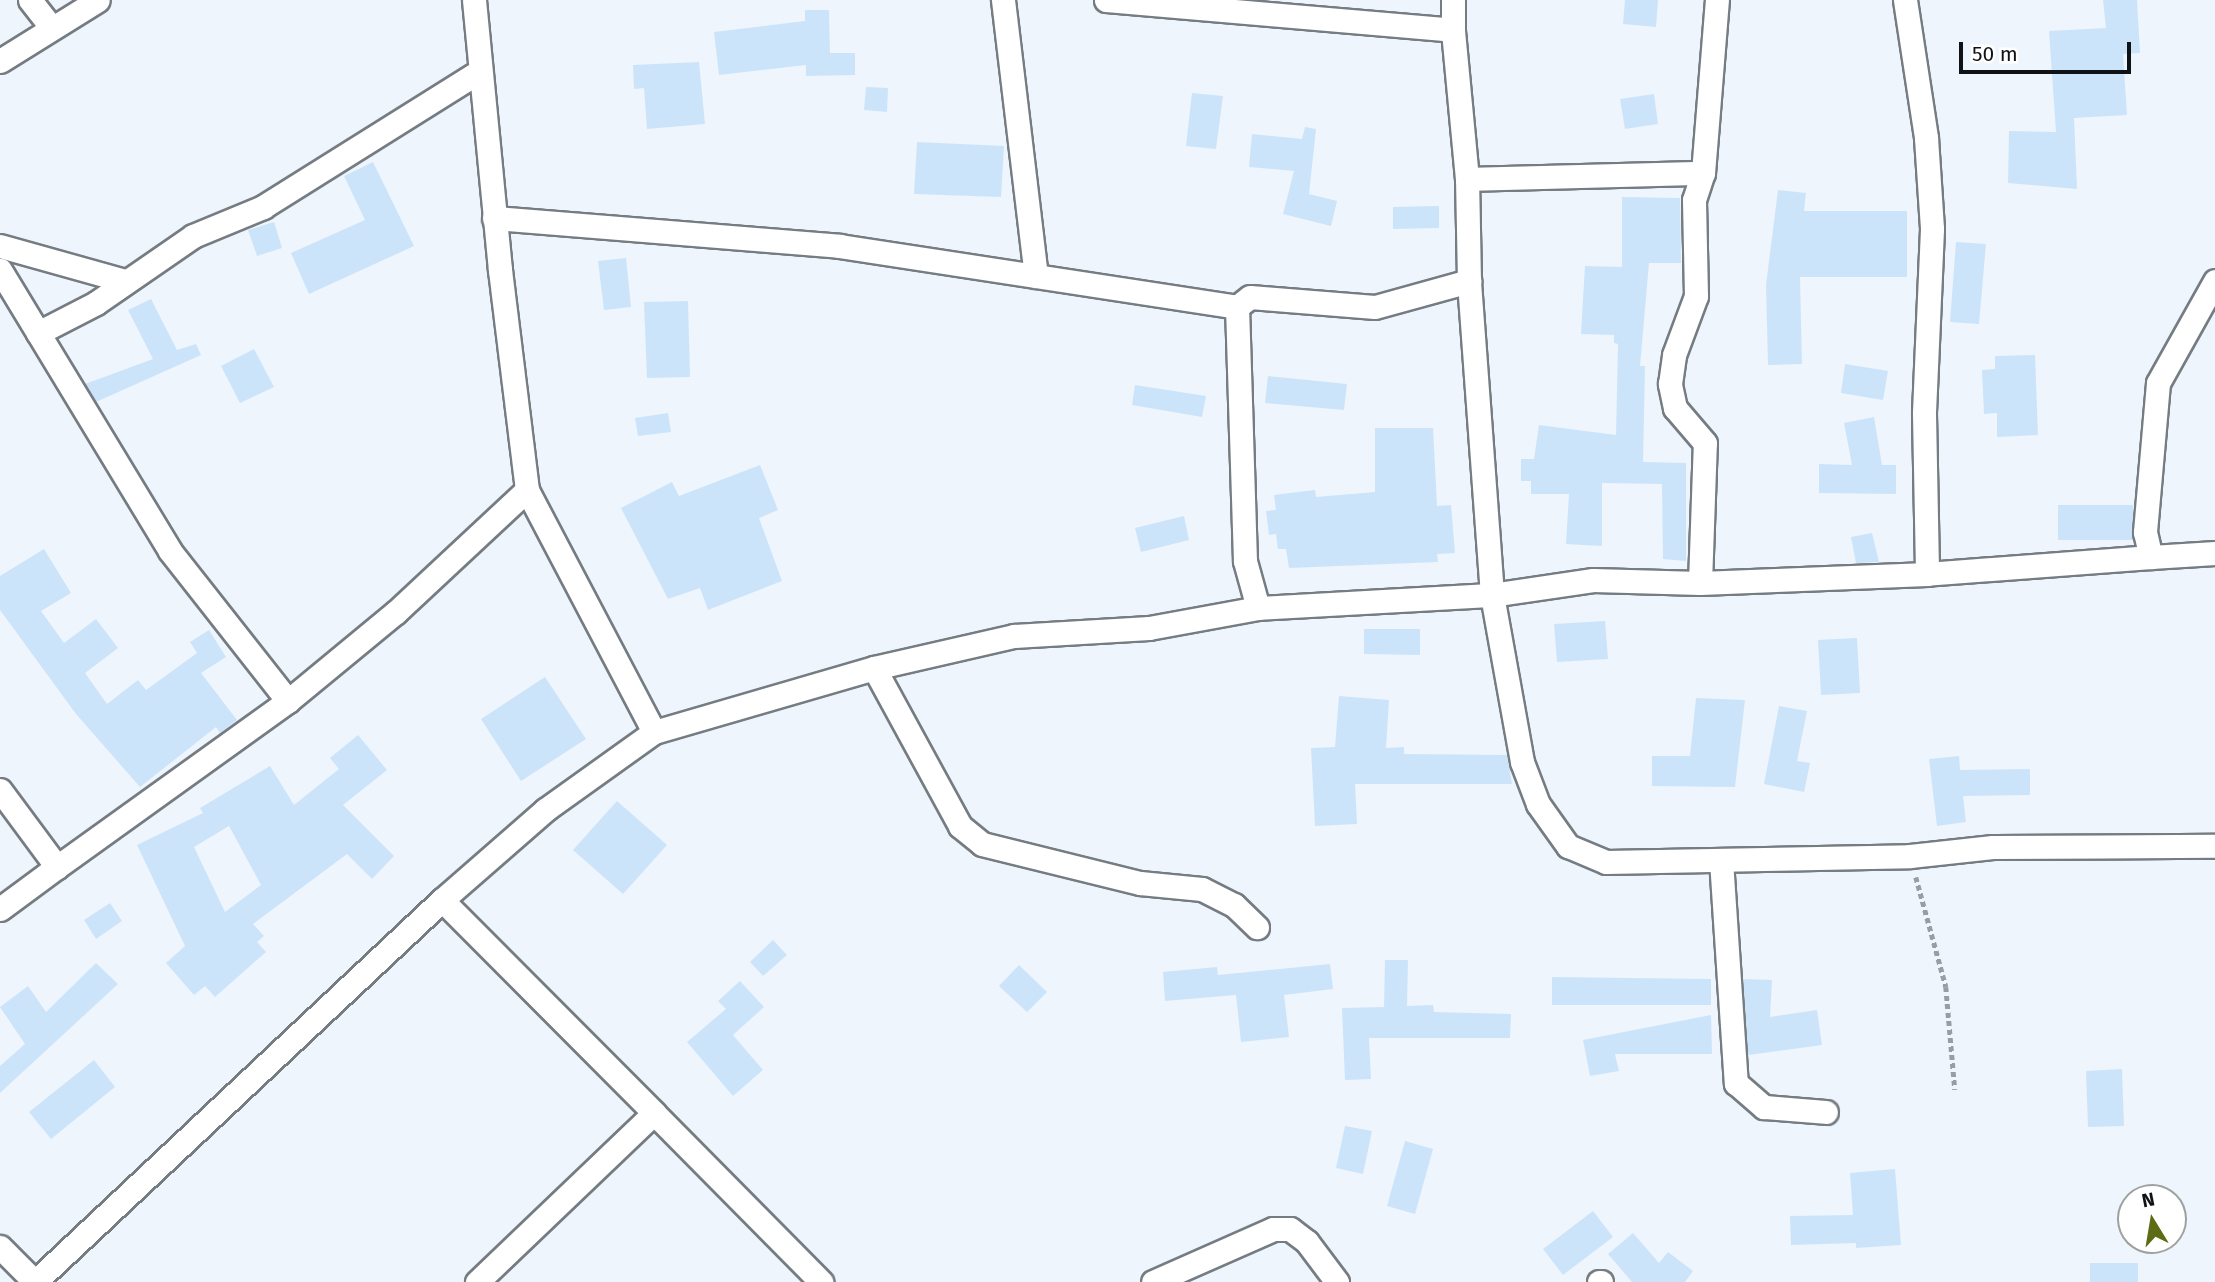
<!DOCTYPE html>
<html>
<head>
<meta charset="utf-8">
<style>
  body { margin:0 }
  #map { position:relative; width:2215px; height:1282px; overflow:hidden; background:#eef5fd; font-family:"Fira Sans",sans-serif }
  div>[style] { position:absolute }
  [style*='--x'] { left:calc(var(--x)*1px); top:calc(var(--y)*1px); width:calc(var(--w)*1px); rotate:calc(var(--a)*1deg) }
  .building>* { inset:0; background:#cce4fa }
  .path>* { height:4.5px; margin-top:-2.25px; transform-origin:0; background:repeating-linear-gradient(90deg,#989da3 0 5px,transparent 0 8.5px) }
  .roads { filter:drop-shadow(2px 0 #757c82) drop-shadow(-2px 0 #757c82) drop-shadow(0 2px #757c82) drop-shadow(0 -2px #757c82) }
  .minor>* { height:23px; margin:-11.5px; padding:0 11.5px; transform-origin:11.5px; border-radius:11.5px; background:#fff }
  span { translate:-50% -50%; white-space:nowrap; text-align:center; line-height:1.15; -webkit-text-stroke:5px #fff; paint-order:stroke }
  .north { position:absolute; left:2117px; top:1184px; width:70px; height:70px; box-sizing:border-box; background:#fff; border:2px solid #9fa1a1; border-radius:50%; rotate:349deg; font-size:19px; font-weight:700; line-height:28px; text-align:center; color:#101315 }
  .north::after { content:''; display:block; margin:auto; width:24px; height:32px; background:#5d6b15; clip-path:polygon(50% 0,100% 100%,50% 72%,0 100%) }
  .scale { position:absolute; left:1959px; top:42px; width:172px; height:32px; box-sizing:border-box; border:4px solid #101315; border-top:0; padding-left:9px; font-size:21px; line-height:24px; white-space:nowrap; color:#101315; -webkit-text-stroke:5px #fff; paint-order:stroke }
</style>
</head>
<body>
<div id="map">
  <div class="building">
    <i style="clip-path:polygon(1625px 0,1658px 0,1656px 27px,1623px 24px)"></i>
    <i style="clip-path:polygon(2103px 0,2137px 0,2140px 53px,2123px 54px,2127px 115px,2074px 118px,2077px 189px,2008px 183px,2009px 131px,2056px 132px,2049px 31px,2106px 28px)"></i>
    <i style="clip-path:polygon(805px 10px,829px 10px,830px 53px,855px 53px,855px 75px,806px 76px,806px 65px,719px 75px,714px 32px,805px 21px)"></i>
    <i style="clip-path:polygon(699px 62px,705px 124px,647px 129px,644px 88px,634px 89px,633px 65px)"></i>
    <i style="clip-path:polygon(866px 87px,888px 88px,887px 112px,864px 110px)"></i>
    <i style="clip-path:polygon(1192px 93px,1223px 96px,1216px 149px,1186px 146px)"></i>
    <i style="clip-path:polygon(1654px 94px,1658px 124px,1625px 129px,1620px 99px)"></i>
    <i style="clip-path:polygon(1305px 127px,1316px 129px,1309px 194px,1337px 201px,1331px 226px,1283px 214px,1294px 171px,1249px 167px,1252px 134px,1302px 139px)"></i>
    <i style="clip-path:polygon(917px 142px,1004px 146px,1001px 197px,914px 194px)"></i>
    <i style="clip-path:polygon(373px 162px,414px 246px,309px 294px,291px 253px,365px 220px,344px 176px)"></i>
    <i style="clip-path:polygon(1778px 190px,1806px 193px,1804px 211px,1907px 211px,1907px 277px,1800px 277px,1802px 364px,1768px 365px,1766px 285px)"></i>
    <i style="clip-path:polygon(1622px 197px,1680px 198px,1681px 263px,1649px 263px,1640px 366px,1645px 366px,1643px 462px,1686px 463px,1686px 561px,1663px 559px,1662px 484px,1602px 483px,1602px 546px,1566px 544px,1569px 494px,1531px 494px,1531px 481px,1521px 481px,1521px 459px,1534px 459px,1539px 425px,1616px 435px,1618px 344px,1614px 343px,1614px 335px,1581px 334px,1585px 266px,1622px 267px)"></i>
    <i style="clip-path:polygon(1439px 206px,1439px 228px,1393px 229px,1393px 207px)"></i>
    <i style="clip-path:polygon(274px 222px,282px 248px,257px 256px,248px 230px)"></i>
    <i style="clip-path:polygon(1956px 242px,1986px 244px,1979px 324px,1950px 322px)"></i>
    <i style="clip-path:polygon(626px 258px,631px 307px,604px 310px,598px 261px)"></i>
    <i style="clip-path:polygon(151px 299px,177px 350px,196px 344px,201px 355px,96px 402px,85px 384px,153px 359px,128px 310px)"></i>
    <i style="clip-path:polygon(688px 301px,690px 377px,647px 378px,644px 302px)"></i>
    <i style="clip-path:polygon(254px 349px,274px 387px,240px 403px,221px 366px)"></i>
    <i style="clip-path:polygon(2035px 355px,2038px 435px,1997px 437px,1997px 413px,1984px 414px,1982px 370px,1995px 369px,1995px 356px)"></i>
    <i style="clip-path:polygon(1845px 364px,1888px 371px,1883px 400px,1841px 393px)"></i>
    <i style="clip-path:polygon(1268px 376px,1347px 384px,1344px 410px,1265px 403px)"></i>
    <i style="clip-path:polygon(1135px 385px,1206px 396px,1202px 417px,1132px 405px)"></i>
    <i style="clip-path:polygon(668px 413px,671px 432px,638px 436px,635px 418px)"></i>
    <i style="clip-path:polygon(1874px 417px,1882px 465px,1896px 465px,1896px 494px,1819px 493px,1819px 464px,1852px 465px,1844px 423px)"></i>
    <i style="clip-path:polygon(1375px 428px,1433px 428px,1437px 506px,1451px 505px,1455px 553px,1437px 554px,1438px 562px,1289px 568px,1286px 549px,1278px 549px,1276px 534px,1269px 535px,1266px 511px,1276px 510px,1274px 495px,1315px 490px,1316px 497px,1375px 492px)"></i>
    <i style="clip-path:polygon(760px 465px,778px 510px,759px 518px,782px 581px,708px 610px,700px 588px,668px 599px,621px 508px,672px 482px,679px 496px)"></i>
    <i style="clip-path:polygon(2058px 505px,2133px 505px,2133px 540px,2058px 540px)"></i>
    <i style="clip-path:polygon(1184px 516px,1189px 540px,1141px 552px,1135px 528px)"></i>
    <i style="clip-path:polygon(1872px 533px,1879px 562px,1856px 563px,1851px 537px)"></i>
    <i style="clip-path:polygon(44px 549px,71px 593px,41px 611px,64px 643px,96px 619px,118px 648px,85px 673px,107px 704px,138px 680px,146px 690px,197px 653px,190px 642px,209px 630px,226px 657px,201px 673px,237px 720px,220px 733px,216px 727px,140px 787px,76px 714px,0 610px,0 576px)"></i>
    <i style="clip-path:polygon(1605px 621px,1608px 659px,1557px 662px,1554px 624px)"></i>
    <i style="clip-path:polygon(1364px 629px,1420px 629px,1420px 655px,1364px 654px)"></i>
    <i style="clip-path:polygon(1857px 638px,1860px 693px,1821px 695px,1818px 640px)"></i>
    <i style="clip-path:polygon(545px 677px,586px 739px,521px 781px,481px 719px)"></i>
    <i style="clip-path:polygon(1339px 696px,1389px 700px,1386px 748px,1404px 747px,1404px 754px,1507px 755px,1512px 784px,1355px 784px,1357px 824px,1315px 826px,1311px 748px,1335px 747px)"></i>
    <i style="clip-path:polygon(1696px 698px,1745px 700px,1735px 787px,1652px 786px,1652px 756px,1690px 756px)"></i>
    <i style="clip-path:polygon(1779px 706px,1807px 711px,1797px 761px,1810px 763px,1804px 792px,1764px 784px)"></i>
    <i style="clip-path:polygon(evenodd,358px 735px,387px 770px,343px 805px,394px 856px,372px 879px,347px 854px,253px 924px,264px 936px,257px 942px,266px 952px,215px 997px,205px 986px,194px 995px,166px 963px,185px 946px,137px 845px,203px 813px,200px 808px,270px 766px,294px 805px,339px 769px,330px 758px,358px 735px,229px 826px,261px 885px,225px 912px,194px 847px,229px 826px)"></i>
    <i style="clip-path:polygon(1959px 756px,1960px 770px,2030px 769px,2030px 795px,1963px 796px,1966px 822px,1937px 826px,1929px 759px)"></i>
    <i style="clip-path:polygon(617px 801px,667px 845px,623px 894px,573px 850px)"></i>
    <i style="clip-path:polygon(110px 903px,122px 921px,96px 939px,84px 920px)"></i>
    <i style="clip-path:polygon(773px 940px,787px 955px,763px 976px,750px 962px)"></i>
    <i style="clip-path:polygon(1385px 960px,1408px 960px,1407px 1006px,1433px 1005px,1434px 1012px,1511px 1014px,1510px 1038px,1369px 1038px,1371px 1079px,1345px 1080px,1342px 1008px,1384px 1007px)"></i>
    <i style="clip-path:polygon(96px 963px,118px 984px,0 1093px,0 1066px,25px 1044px,0 1007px,28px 986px,46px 1012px)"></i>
    <i style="clip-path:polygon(1330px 964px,1333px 989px,1284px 995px,1289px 1037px,1241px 1042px,1236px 995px,1165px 1001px,1163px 972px,1217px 967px,1218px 975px)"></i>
    <i style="clip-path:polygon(1019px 965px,1047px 992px,1027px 1012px,999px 986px)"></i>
    <i style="clip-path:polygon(1552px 977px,1711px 979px,1711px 1005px,1552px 1005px)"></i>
    <i style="clip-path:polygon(1743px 979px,1772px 980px,1770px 1017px,1817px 1010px,1822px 1045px,1748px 1055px)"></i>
    <i style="clip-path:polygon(740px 981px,764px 1007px,733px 1035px,763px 1070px,733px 1096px,687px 1042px,726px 1009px,718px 1001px)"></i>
    <i style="clip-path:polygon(1711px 1015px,1712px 1054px,1615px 1054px,1619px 1071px,1590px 1076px,1583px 1040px)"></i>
    <i style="clip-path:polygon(94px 1060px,115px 1087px,51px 1139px,29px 1112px)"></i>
    <i style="clip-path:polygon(2122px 1069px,2124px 1126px,2088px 1127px,2086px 1071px)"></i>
    <i style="clip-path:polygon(1345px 1126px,1372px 1131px,1363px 1174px,1336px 1168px)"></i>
    <i style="clip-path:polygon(1405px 1141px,1433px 1149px,1415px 1214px,1387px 1206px)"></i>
    <i style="clip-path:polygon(1895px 1169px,1901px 1245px,1856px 1248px,1856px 1243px,1791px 1245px,1790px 1216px,1853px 1215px,1850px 1173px)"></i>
    <i style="clip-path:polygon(1593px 1211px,1613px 1237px,1563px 1275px,1543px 1249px)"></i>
    <i style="clip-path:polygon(1633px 1233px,1659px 1263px,1668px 1252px,1693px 1271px,1685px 1282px,1632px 1282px,1608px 1254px)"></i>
    <i style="clip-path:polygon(2090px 1263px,2138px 1263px,2138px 1282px,2090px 1282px)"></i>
  </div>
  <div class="path">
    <i style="--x:1916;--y:877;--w:114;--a:74.7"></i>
    <i style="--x:1946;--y:987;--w:103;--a:85"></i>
  </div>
  <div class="roads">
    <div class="minor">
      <i style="--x:30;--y:0;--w:34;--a:52"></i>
      <i style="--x:1003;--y:0;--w:278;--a:83.2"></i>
      <i style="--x:1106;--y:0;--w:348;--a:4.9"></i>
      <i style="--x:1453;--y:30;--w:30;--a:-90"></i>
      <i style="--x:1905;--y:0;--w:140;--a:81.3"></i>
      <i style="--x:1926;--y:138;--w:91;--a:86.2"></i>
      <i style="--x:1932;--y:229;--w:185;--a:92.5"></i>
      <i style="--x:1924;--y:414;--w:160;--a:88.9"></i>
      <i style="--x:0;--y:61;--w:115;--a:-31.9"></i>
      <i style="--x:1467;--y:179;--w:236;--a:-1.5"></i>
      <i style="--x:494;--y:218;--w:347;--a:4.6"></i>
      <i style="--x:840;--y:246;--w:402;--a:8.7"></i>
      <i style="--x:0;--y:246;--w:130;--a:15.6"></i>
      <i style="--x:0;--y:270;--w:328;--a:58.8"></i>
      <i style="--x:170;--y:551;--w:191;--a:51.8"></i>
      <i style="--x:288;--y:701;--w:140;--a:-39.5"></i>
      <i style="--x:396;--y:612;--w:179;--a:-43"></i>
      <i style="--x:527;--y:490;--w:222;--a:-97"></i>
      <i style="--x:500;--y:270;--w:271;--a:-95.5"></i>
      <i style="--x:2215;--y:281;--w:117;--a:119.2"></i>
      <i style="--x:2158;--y:383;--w:150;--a:95"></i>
      <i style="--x:2145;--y:532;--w:26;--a:77"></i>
      <i style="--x:2151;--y:557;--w:225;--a:175.7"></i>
      <i style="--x:1927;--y:574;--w:227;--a:177.7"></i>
      <i style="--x:1700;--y:583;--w:107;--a:-178.4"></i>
      <i style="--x:1593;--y:580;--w:102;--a:171.6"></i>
      <i style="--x:1492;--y:595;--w:170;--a:79.8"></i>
      <i style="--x:1522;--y:762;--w:45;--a:69.1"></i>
      <i style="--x:1538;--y:804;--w:52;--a:54.5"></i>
      <i style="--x:1568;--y:846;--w:41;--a:22.8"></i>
      <i style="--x:1606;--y:862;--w:304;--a:-1.1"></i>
      <i style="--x:1910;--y:856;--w:83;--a:-6.2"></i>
      <i style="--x:1993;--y:847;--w:222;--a:-0.3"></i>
      <i style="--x:38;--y:333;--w:65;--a:-27.3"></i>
      <i style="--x:96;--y:303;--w:118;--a:-34.6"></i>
      <i style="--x:193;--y:236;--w:76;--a:-22.5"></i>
      <i style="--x:263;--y:207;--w:254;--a:-32.1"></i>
      <i style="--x:2151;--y:557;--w:64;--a:-3.6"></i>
      <i style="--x:1700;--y:583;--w:140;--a:-88"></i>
      <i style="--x:1705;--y:443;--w:46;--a:-130.6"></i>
      <i style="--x:1675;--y:408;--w:25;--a:-102"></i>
      <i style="--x:1670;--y:384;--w:29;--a:-82"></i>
      <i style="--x:1674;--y:355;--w:63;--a:-69.6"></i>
      <i style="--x:1696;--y:296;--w:96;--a:-91.2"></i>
      <i style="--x:1694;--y:200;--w:28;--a:-72"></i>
      <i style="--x:1703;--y:173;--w:174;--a:-85.4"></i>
      <i style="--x:1258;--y:608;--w:49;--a:-105.5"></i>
      <i style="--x:1245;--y:561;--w:254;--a:-91.8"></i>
      <i style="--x:1237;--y:307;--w:16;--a:-38"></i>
      <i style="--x:1250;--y:297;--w:125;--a:4.6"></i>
      <i style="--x:1375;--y:307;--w:98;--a:-15.5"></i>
      <i style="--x:874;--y:668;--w:180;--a:61.4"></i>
      <i style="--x:960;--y:826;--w:28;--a:39"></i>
      <i style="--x:982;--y:844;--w:163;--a:13.9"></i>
      <i style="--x:1140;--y:883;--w:62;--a:5.5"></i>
      <i style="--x:1202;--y:889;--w:36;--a:27"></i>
      <i style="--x:1234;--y:905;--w:32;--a:44"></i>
      <i style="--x:654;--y:732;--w:229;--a:-16.2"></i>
      <i style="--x:874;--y:668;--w:144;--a:-12.9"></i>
      <i style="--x:1014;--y:636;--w:135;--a:-3.4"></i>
      <i style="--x:1149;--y:628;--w:111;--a:-10.4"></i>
      <i style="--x:1258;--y:608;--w:234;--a:-3.2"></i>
      <i style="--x:1492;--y:595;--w:315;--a:-94.2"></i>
      <i style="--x:1469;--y:281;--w:102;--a:-91.1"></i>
      <i style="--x:1467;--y:179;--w:150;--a:-95.4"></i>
      <i style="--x:0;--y:790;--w:96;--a:53.5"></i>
      <i style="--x:57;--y:867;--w:284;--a:-35.7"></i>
      <i style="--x:1721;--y:860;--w:224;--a:86.2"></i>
      <i style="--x:1736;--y:1083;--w:37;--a:41"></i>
      <i style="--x:1764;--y:1107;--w:62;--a:4.6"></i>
      <i style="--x:442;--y:900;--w:301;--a:45.1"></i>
      <i style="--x:654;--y:1113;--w:245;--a:136.3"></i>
      <i style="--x:0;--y:909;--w:71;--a:-36.4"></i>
      <i style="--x:654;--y:1113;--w:238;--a:45.3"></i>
      <i style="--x:0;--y:1247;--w:49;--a:45"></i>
      <i style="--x:37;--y:1280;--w:555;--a:-43.18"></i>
      <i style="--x:442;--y:900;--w:137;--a:-41.1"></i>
      <i style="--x:545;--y:810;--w:134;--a:-35.6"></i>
      <i style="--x:654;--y:732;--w:273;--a:-117.7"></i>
      <i style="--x:1153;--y:1282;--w:131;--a:-23.8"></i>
      <i style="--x:1273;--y:1229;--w:17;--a:0"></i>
      <i style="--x:1290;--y:1229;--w:21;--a:37"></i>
      <i style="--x:1307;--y:1242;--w:50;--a:53.1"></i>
      <i style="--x:1599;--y:1282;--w:2;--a:0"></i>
    </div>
  </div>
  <div class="north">N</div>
  <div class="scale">50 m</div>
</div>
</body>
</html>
